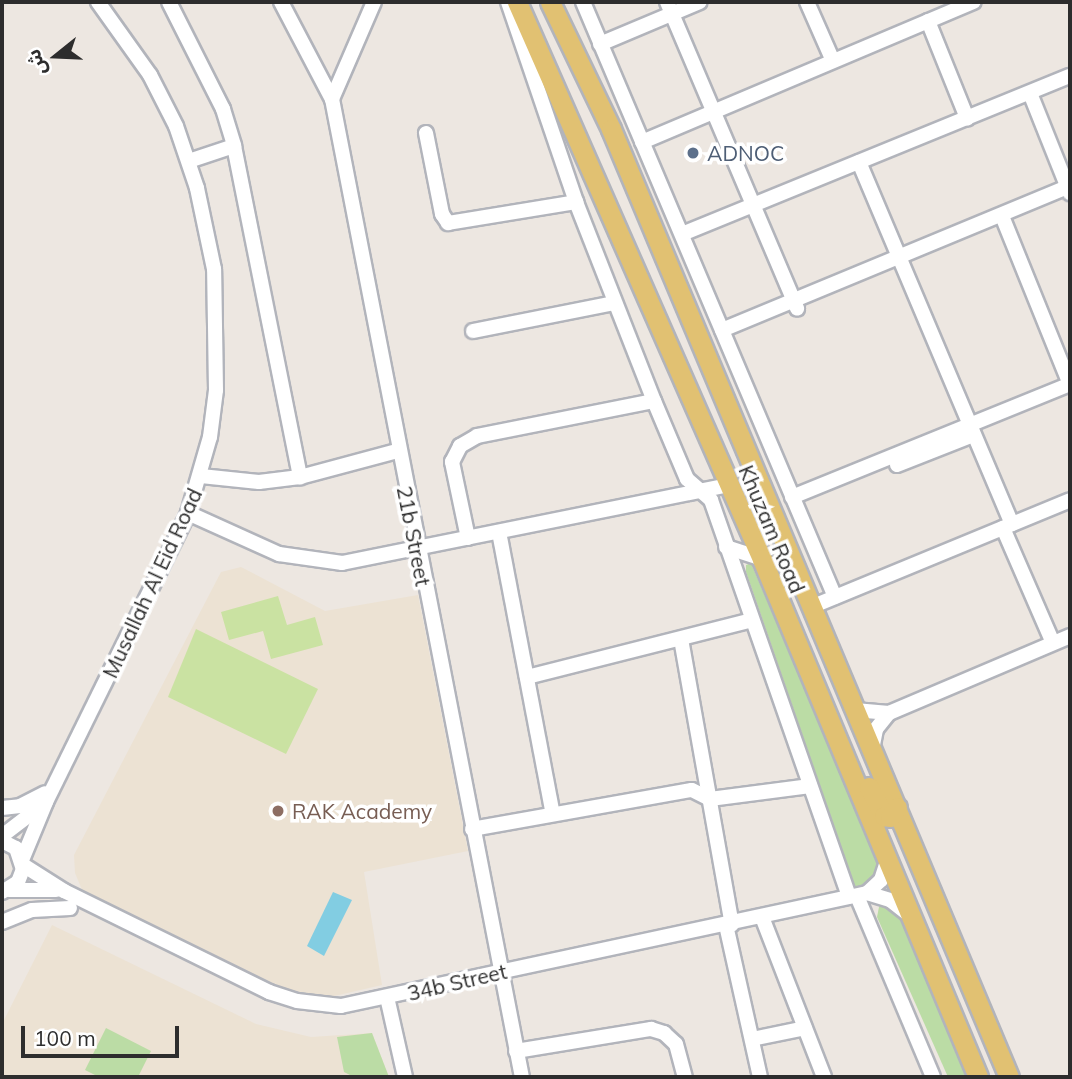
<!DOCTYPE html>
<html>
<head>
<meta charset="utf-8">
<style>
  body { margin:0 }
  #map { position:relative; width:1072px; height:1079px; overflow:hidden; background:#ede7e1; font-family:Mulish,"Noto Sans Arabic",sans-serif }
  div>[style] { position:absolute }
  [style*='--x'] { left:calc(var(--x)*1px); top:calc(var(--y)*1px); width:calc(var(--w)*1px); rotate:calc(var(--a)*1deg) }
  .education>* { inset:0; background:#ece2d3 }
  .green>* { inset:0; background:#bbdca5 }
  .pitch>* { inset:0; background:#cae2a2 }
  .water>* { inset:0; background:#82cde2 }
  .roads { filter:drop-shadow(2px 0 #b2b4bb) drop-shadow(-2px 0 #b2b4bb) drop-shadow(0 2px #b2b4bb) drop-shadow(0 -2px #b2b4bb) }
  .minor>* { height:14px; margin:-7px; padding:0 7px; transform-origin:7px; border-radius:7px; background:#fff }
  .major>* { height:19px; margin:-9.5px; padding:0 9.5px; transform-origin:9.5px; border-radius:9.5px; background:#e1c172 }
  .dots>* { width:19px; height:19px; translate:-50% -50%; box-sizing:border-box; border:4px solid #fff; border-radius:50% }
  span { translate:-50% -50%; white-space:nowrap; text-align:center; line-height:1.15; -webkit-text-stroke:7px #fff; paint-order:stroke }
  .service-label { font-size:21px; color:#4e5e75 }
  .left { translate:0 -50%; text-align:left }
  .street-label { font-size:21px; color:#2d2d2d }
  .education-label { font-size:21px; color:#785e54 }
  .frame { position:absolute; inset:0; border:4px solid #2d2d2d; pointer-events:none }
  .north { position:absolute; left:21px; top:21px; width:70px; height:70px; -webkit-text-stroke:5px #fff; paint-order:stroke; rotate:252deg; font-size:19px; font-weight:700; line-height:28px; text-align:center; color:#2d2d2d }
  .north::after { content:''; display:block; margin:auto; width:24px; height:32px; background:#2d2d2d; clip-path:polygon(50% 0,100% 100%,50% 72%,0 100%) }
  .scale { position:absolute; left:21px; top:1026px; width:158px; height:32px; box-sizing:border-box; border:4px solid #2d2d2d; border-top:0; padding-left:9px; font-size:21px; line-height:24px; white-space:nowrap; color:#2d2d2d; -webkit-text-stroke:5px #fff; paint-order:stroke }
</style>
</head>
<body>
<div id="map">
  <div class="education">
    <i style="clip-path:polygon(241px 567px,325px 611px,418px 595px,468px 851px,364px 872px,382px 985px,330px 997px,296px 995px,83px 892px,75px 873px,74px 855px,221px 572px)"></i>
    <i style="clip-path:polygon(52px 925px,256px 1024px,311px 1037px,372px 1033px,389px 1077px,2px 1077px,2px 1024px)"></i>
  </div>
  <div class="green">
    <i style="clip-path:polygon(751px 563px,885px 877px,863px 892px,855px 887px,746px 572px,746px 565px)"></i>
    <i style="clip-path:polygon(886px 903px,898px 910px,968px 1077px,948px 1077px,877px 917px,879px 907px)"></i>
    <i style="clip-path:polygon(106px 1028px,151px 1051px,138px 1077px,99px 1077px,85px 1070px)"></i>
    <i style="clip-path:polygon(372px 1033px,389px 1077px,354px 1077px,344px 1072px,337px 1037px)"></i>
  </div>
  <div class="pitch">
    <i style="clip-path:polygon(278px 596px,287px 625px,315px 617px,323px 645px,271px 659px,263px 631px,229px 640px,221px 612px)"></i>
    <i style="clip-path:polygon(196px 629px,318px 689px,286px 754px,168px 697px)"></i>
  </div>
  <div class="water">
    <i style="clip-path:polygon(333px 892px,352px 900px,324px 956px,307px 946px)"></i>
  </div>
  <div class="roads">
    <div class="minor">
      <i style="--x:169;--y:2;--w:120;--a:63.2"></i>
      <i style="--x:223;--y:109;--w:39;--a:73"></i>
      <i style="--x:234;--y:146;--w:338;--a:78.7"></i>
      <i style="--x:281;--y:2;--w:110;--a:62.3"></i>
      <i style="--x:374;--y:2;--w:106;--a:113.4"></i>
      <i style="--x:332;--y:99;--w:996;--a:79.01"></i>
      <i style="--x:508;--y:2;--w:211;--a:71.2"></i>
      <i style="--x:576;--y:202;--w:214;--a:68.6"></i>
      <i style="--x:654;--y:401;--w:85;--a:67.1"></i>
      <i style="--x:687;--y:479;--w:32;--a:41"></i>
      <i style="--x:711;--y:500;--w:420;--a:70.8"></i>
      <i style="--x:583;--y:2;--w:646;--a:67.05"></i>
      <i style="--x:667;--y:2;--w:333;--a:67"></i>
      <i style="--x:807;--y:2;--w:64;--a:66.2"></i>
      <i style="--x:928;--y:21;--w:105;--a:68.1"></i>
      <i style="--x:600;--y:44;--w:108;--a:-22.8"></i>
      <i style="--x:1030;--y:93;--w:108;--a:68.2"></i>
      <i style="--x:426;--y:133;--w:83;--a:78.8"></i>
      <i style="--x:442;--y:214;--w:11;--a:56"></i>
      <i style="--x:448;--y:223;--w:130;--a:-9.3"></i>
      <i style="--x:642;--y:142;--w:360;--a:-22.9"></i>
      <i style="--x:189;--y:161;--w:47;--a:-18.4"></i>
      <i style="--x:859;--y:162;--w:393;--a:67.1"></i>
      <i style="--x:1002;--y:216;--w:181;--a:68"></i>
      <i style="--x:682;--y:234;--w:419;--a:-22.2"></i>
      <i style="--x:722;--y:330;--w:377;--a:-22.5"></i>
      <i style="--x:473;--y:331;--w:144;--a:-11.2"></i>
      <i style="--x:897;--y:465;--w:82;--a:-21.5"></i>
      <i style="--x:201;--y:476;--w:58;--a:5.9"></i>
      <i style="--x:259;--y:482;--w:41;--a:-7"></i>
      <i style="--x:300;--y:477;--w:100;--a:-15"></i>
      <i style="--x:792;--y:497;--w:300;--a:-22.1"></i>
      <i style="--x:188;--y:513;--w:100;--a:24.3"></i>
      <i style="--x:279;--y:554;--w:64;--a:8.1"></i>
      <i style="--x:342;--y:563;--w:394;--a:-11.4"></i>
      <i style="--x:1003;--y:528;--w:125;--a:66.5"></i>
      <i style="--x:499;--y:532;--w:287;--a:79.2"></i>
      <i style="--x:468;--y:538;--w:78;--a:-101.9"></i>
      <i style="--x:452;--y:462;--w:18;--a:-63"></i>
      <i style="--x:460;--y:446;--w:20;--a:-30"></i>
      <i style="--x:477;--y:436;--w:180;--a:-11.2"></i>
      <i style="--x:726;--y:547;--w:38;--a:18"></i>
      <i style="--x:811;--y:607;--w:280;--a:-22.4"></i>
      <i style="--x:681;--y:639;--w:290;--a:79.9"></i>
      <i style="--x:527;--y:677;--w:232;--a:-14.2"></i>
      <i style="--x:855;--y:710;--w:34;--a:5"></i>
      <i style="--x:889;--y:713;--w:197;--a:-23"></i>
      <i style="--x:872;--y:750;--w:21;--a:-79"></i>
      <i style="--x:876;--y:729;--w:21;--a:-51"></i>
      <i style="--x:2;--y:808;--w:18;--a:-6"></i>
      <i style="--x:20;--y:806;--w:28;--a:-27"></i>
      <i style="--x:472;--y:829;--w:223;--a:-10.1"></i>
      <i style="--x:692;--y:790;--w:20;--a:27"></i>
      <i style="--x:710;--y:799;--w:101;--a:-7.4"></i>
      <i style="--x:2;--y:836;--w:54;--a:-37.5"></i>
      <i style="--x:2;--y:841;--w:16;--a:27"></i>
      <i style="--x:16;--y:848;--w:22;--a:72"></i>
      <i style="--x:23;--y:869;--w:14;--a:111"></i>
      <i style="--x:18;--y:882;--w:19;--a:148"></i>
      <i style="--x:22;--y:860;--w:63;--a:-67.5"></i>
      <i style="--x:46;--y:802;--w:322;--a:-63.8"></i>
      <i style="--x:188;--y:513;--w:79;--a:-73.9"></i>
      <i style="--x:210;--y:437;--w:47;--a:-82.7"></i>
      <i style="--x:216;--y:390;--w:121;--a:-90.9"></i>
      <i style="--x:214;--y:269;--w:83;--a:-101.9"></i>
      <i style="--x:197;--y:188;--w:65;--a:-108.7"></i>
      <i style="--x:176;--y:126;--w:57;--a:-117"></i>
      <i style="--x:150;--y:75;--w:90;--a:-125.5"></i>
      <i style="--x:23;--y:865;--w:49;--a:32.4"></i>
      <i style="--x:64;--y:891;--w:229;--a:26.2"></i>
      <i style="--x:269;--y:992;--w:29;--a:18"></i>
      <i style="--x:297;--y:1001;--w:44;--a:6.5"></i>
      <i style="--x:341;--y:1006;--w:538;--a:-12.12"></i>
      <i style="--x:867;--y:893;--w:24;--a:17"></i>
      <i style="--x:890;--y:900;--w:23;--a:38"></i>
      <i style="--x:9;--y:890;--w:47;--a:0"></i>
      <i style="--x:867;--y:893;--w:19;--a:-43"></i>
      <i style="--x:881;--y:880;--w:19;--a:-72"></i>
      <i style="--x:857;--y:896;--w:196;--a:67.2"></i>
      <i style="--x:762;--y:917;--w:172;--a:68.8"></i>
      <i style="--x:2;--y:922;--w:32;--a:-22"></i>
      <i style="--x:32;--y:910;--w:38;--a:-3"></i>
      <i style="--x:726;--y:925;--w:156;--a:77.4"></i>
      <i style="--x:387;--y:997;--w:82;--a:77.3"></i>
      <i style="--x:752;--y:1039;--w:54;--a:-11.7"></i>
      <i style="--x:516;--y:1051;--w:137;--a:-9.3"></i>
      <i style="--x:651;--y:1029;--w:14;--a:17"></i>
      <i style="--x:664;--y:1033;--w:16;--a:43"></i>
      <i style="--x:676;--y:1044;--w:34;--a:75"></i>
    </div>
    <div class="major">
      <i style="--x:517;--y:2;--w:609;--a:66.26"></i>
      <i style="--x:762;--y:559;--w:561;--a:67.36"></i>
      <i style="--x:550;--y:2;--w:141;--a:64.3"></i>
      <i style="--x:611;--y:129;--w:1028;--a:67.23"></i>
      <i style="--x:869;--y:787;--w:33;--a:63"></i>
      <i style="--x:884;--y:816;--w:6;--a:9"></i>
      <i style="--x:890;--y:817;--w:12;--a:-55"></i>
    </div>
  </div>
  <div class="dots">
    <i style="left:693px;top:153px;background:#5c6f8a"></i>
    <i style="left:278px;top:811px;background:#8d6e63"></i>
  </div>
  <div class="service-label">
    <span class="left" style="left:707px;top:153px">ADNOC</span>
  </div>
  <div class="street-label">
    <span style="left:772px;top:529px;rotate:67deg">Khuzam Road</span>
    <span style="left:414px;top:536px;rotate:79deg">21b Street</span>
    <span style="left:152px;top:583px;rotate:-65deg">Musallah Al Eid Road</span>
    <span style="left:457px;top:982px;rotate:-13deg">34b Street</span>
  </div>
  <div class="education-label">
    <span class="left" style="left:292px;top:811px">RAK Academy</span>
  </div>
  <div class="frame"></div>
  <div class="north">ش</div>
  <div class="scale">100 m</div>
</div>
</body>
</html>
